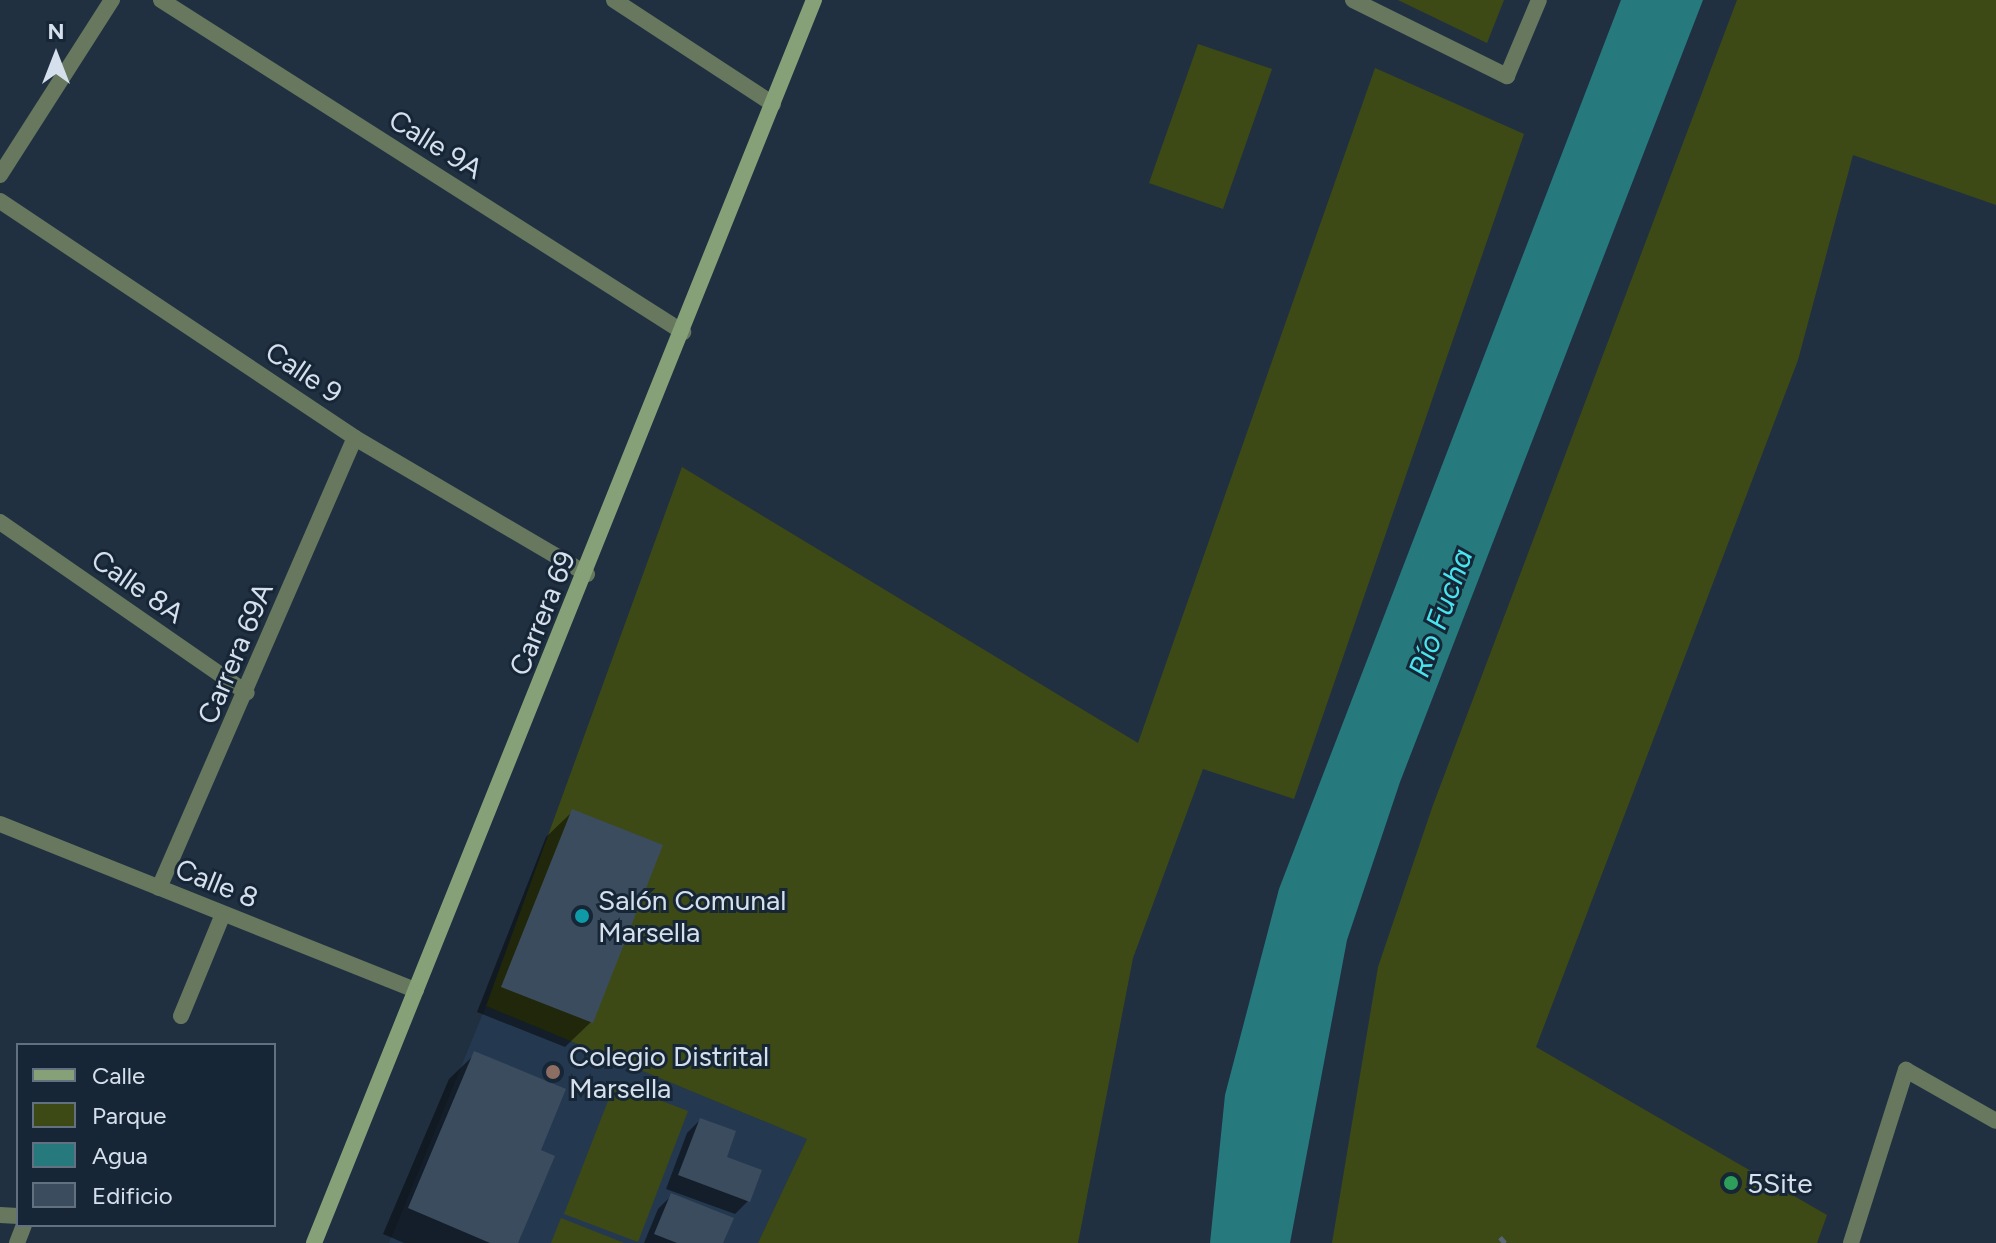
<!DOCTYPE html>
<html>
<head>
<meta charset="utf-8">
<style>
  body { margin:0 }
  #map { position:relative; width:1996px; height:1243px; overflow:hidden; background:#203041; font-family:Figtree,sans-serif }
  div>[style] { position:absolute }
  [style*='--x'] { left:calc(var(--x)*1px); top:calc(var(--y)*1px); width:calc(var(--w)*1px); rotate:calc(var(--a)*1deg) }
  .built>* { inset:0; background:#243950 }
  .green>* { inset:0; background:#3e4a15 }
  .water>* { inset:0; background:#267a7e }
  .shadow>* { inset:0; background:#0007 }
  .building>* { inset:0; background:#3b4c5e }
  .path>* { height:5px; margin-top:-2.5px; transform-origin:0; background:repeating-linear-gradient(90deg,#576575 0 8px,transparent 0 12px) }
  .street>* { height:16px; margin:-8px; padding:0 8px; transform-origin:8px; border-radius:8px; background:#67785e }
  .secondary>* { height:16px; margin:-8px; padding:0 8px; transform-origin:8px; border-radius:8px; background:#86a178 }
  .dots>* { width:22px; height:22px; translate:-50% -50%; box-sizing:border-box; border:4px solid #162636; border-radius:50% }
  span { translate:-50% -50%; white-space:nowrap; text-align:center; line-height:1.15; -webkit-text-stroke:6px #162636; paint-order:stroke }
  .street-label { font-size:28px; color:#d6e0ec }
  .poi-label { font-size:28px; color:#d6e0ec }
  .left { translate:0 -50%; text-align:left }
  .water-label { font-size:30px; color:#49e5ee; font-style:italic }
  .legend { position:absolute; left:16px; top:1043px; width:260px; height:184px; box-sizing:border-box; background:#162636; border:2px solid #63707f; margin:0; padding:10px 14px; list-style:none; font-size:24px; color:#d6e0ec }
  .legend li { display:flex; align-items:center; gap:16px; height:40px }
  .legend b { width:40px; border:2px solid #63707f }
  .north { position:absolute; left:16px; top:16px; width:80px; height:80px; -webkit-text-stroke:6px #162636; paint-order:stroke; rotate:0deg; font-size:22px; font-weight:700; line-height:32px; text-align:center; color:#d6e0ec }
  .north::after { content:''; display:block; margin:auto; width:28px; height:36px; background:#d6e0ec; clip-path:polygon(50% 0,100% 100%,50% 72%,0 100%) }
</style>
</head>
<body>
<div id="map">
  <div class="built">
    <i style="clip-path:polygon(486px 1006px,807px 1139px,758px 1243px,389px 1243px)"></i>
  </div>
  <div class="green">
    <i style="clip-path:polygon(1398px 0,1504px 0,1487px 43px)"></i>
    <i style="clip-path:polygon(1737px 0,1996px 0,1996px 205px,1853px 155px,1798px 360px,1536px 1047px,1827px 1215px,1817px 1243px,1332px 1243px,1378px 967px,1433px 805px)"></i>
    <i style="clip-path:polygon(1198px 44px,1272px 69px,1223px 209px,1149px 183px)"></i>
    <i style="clip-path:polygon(1375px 68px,1524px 134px,1294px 799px,1203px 769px,1133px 958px,1078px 1243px,758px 1243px,807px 1139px,486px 1006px,682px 467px,1138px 743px)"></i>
    <i style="clip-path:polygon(615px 1083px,688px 1111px,638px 1242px,564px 1214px)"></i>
    <i style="clip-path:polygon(561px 1218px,624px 1243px,551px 1243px)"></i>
  </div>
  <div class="water">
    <i style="clip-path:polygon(1621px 0,1703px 0,1400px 782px,1347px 940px,1290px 1243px,1210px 1243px,1225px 1095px,1279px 889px)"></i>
  </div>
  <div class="shadow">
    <i style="clip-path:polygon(572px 812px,591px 1022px,565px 1047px,477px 1012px,546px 837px)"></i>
    <i style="clip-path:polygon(475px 1054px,538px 1151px,516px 1243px,404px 1243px,383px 1234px,449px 1079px)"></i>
    <i style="clip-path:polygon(700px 1120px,748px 1201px,735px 1214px,666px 1189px,687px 1133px)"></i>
    <i style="clip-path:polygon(671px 1196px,721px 1243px,644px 1243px,658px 1209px)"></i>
  </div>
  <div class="building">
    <i style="clip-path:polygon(572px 809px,663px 845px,593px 1023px,501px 987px)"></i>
    <i style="clip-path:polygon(474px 1051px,566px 1089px,541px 1150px,555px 1156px,518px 1243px,490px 1243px,408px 1208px)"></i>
    <i style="clip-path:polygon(700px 1118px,736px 1131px,727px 1157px,762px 1170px,750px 1202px,678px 1175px)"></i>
    <i style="clip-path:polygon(671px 1193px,734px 1218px,723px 1243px,677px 1243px,654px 1234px)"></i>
  </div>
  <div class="path">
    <i style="--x:1500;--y:1237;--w:8;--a:50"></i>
  </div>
  <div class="street">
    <i style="--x:161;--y:0;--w:619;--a:32.46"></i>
    <i style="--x:614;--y:0;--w:190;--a:33.2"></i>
    <i style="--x:1353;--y:0;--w:172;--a:26.3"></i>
    <i style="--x:1507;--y:76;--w:82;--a:-67.2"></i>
    <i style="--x:0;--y:175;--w:208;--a:-57.4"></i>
    <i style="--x:0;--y:201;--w:427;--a:33.7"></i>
    <i style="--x:355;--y:438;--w:269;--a:30.4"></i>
    <i style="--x:0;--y:522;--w:300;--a:34.7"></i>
    <i style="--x:0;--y:824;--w:448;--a:21.8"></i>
    <i style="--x:159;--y:888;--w:491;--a:-66.5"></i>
    <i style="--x:181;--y:1016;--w:110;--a:-67.6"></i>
    <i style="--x:0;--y:1215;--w:18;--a:3"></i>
    <i style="--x:17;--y:1243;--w:19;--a:-69"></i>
    <i style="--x:1851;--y:1243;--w:182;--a:-72.4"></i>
    <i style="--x:1906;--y:1070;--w:103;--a:29.5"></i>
  </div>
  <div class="secondary">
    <i style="--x:314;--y:1243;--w:1340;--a:-68.09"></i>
  </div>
  <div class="dots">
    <i style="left:582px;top:916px;background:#0f9aa8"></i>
    <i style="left:553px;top:1072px;background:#8d6e63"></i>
    <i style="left:1731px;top:1183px;background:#2e9e5b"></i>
  </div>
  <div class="street-label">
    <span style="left:436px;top:144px;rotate:32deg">Calle 9A</span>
    <span style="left:304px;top:372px;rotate:34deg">Calle 9</span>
    <span style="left:138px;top:586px;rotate:35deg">Calle 8A</span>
    <span style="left:542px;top:613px;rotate:-68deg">Carrera 69</span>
    <span style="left:235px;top:653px;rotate:-67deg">Carrera 69A</span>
    <span style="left:217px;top:883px;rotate:22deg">Calle 8</span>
  </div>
  <div class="poi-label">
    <span class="left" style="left:598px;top:916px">Salón Comunal<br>Marsella</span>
    <span class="left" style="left:569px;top:1072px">Colegio Distrital<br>Marsella</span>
    <span class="left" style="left:1747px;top:1183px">5Site</span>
  </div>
  <div class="water-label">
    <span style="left:1441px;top:613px;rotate:-70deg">Río Fucha</span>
  </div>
  <ul class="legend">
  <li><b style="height:10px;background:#86a178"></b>Calle</li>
  <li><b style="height:22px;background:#3e4a15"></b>Parque</li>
  <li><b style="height:22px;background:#267a7e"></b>Agua</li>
  <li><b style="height:22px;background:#3b4c5e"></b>Edificio</li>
  </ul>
  <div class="north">N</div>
</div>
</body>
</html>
